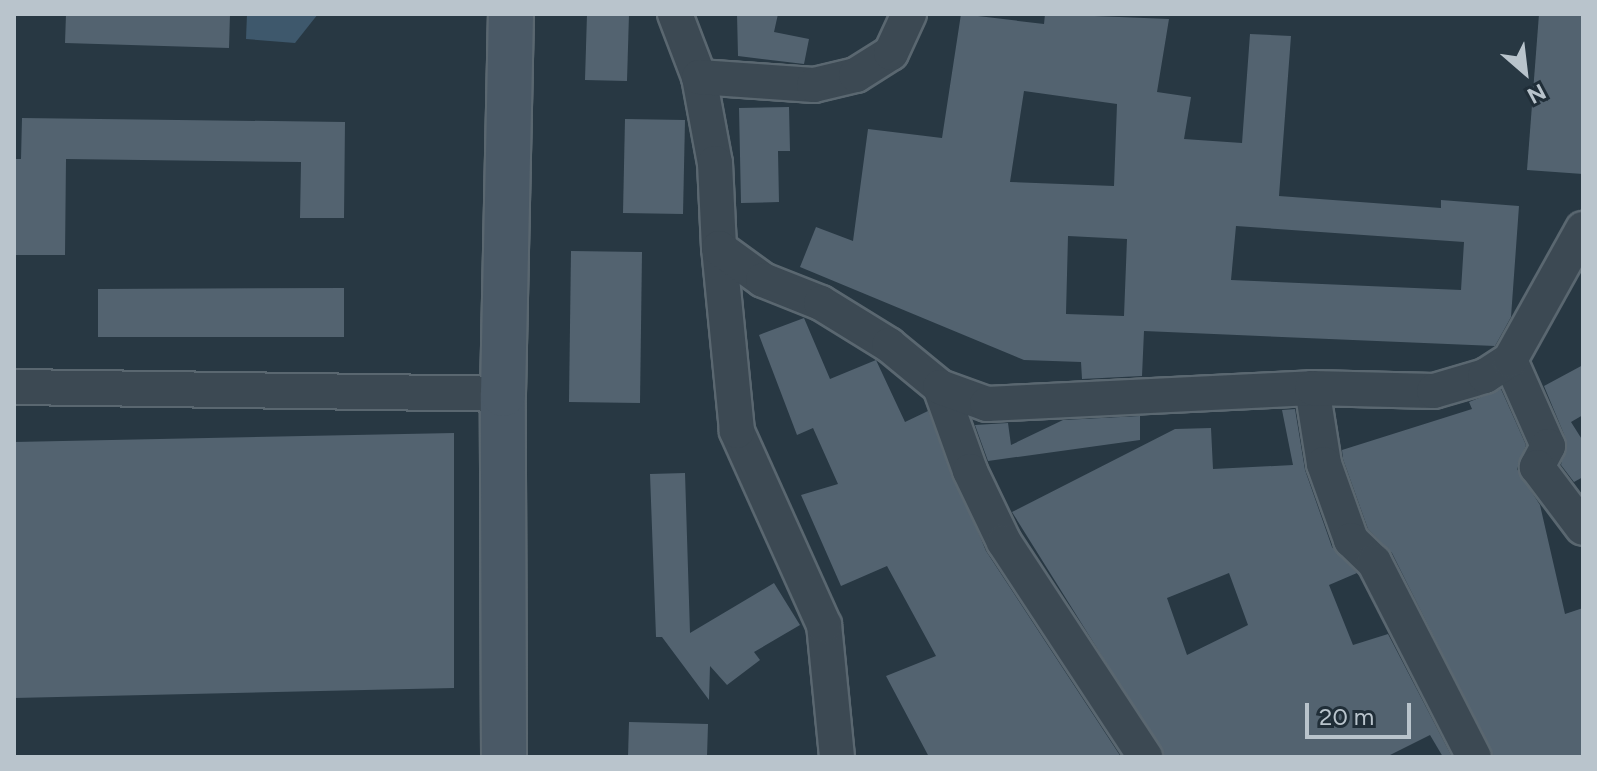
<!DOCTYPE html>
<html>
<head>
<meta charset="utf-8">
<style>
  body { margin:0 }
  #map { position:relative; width:1597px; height:771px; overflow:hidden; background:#283843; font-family:Figtree,sans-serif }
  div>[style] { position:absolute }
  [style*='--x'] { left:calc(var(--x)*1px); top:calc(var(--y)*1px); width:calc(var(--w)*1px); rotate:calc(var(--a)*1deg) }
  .water>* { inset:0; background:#3e586c }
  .building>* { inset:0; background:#536370 }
  .roads { filter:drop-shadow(2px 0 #5a6770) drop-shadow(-2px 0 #5a6770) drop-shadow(0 2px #5a6770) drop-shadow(0 -2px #5a6770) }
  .street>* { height:34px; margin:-17px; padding:0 17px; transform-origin:17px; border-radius:17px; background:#3c4953 }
  .secondary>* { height:44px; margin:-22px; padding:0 22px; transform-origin:22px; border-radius:22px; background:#4a5966 }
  span { translate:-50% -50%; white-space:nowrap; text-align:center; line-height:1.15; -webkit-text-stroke:8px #202e38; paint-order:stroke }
  .frame { position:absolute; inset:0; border:16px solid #b9c4cc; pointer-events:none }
  .north { position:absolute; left:1485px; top:32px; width:80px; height:80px; -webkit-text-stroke:6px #202e38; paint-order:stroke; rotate:152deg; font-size:22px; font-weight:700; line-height:32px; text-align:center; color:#b9c4cc }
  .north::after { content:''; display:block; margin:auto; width:28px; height:36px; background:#b9c4cc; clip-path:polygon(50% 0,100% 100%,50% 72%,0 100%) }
  .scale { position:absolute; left:1305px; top:703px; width:106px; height:36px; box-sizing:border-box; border:4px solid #b9c4cc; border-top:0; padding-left:10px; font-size:24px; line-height:28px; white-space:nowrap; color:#b9c4cc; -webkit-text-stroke:6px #202e38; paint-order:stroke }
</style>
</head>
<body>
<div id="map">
  <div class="water">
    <i style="clip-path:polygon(247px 14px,318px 14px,295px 43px,246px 39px)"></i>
  </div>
  <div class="building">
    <i style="clip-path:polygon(66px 14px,230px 14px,229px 48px,65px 43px)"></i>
    <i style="clip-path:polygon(587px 14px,629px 14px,627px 81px,585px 80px)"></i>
    <i style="clip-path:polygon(737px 14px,778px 14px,774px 32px,809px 39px,804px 64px,738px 56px)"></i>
    <i style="clip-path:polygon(evenodd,961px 14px,1044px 24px,1045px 14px,1169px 19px,1157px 92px,1191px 97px,1184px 139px,1242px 143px,1250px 34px,1291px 36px,1279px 196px,1441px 208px,1441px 200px,1519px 206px,1511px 317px,1495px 346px,1144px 331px,1142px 376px,1082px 379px,1081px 362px,1024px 360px,800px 267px,816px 227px,853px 241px,868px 129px,942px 138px,961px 14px,1024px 91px,1117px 104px,1114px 186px,1010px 182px,1024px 91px,961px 14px,1236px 226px,1464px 242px,1461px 290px,1231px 280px,1236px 226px,961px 14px,1068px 236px,1127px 239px,1124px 316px,1066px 314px,1068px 236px)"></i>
    <i style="clip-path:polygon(1539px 14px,1583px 14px,1583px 174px,1527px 170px)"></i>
    <i style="clip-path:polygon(789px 107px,790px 151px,778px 151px,779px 202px,741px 203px,739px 108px)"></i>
    <i style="clip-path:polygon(22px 118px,345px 122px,344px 218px,300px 218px,301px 162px,66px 159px,65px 255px,14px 255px,14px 159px,21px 159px)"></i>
    <i style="clip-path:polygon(625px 119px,685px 120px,683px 214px,623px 213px)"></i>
    <i style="clip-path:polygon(571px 251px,642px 252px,640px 403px,569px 402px)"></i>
    <i style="clip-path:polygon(344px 288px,344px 337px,98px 337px,98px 289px)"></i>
    <i style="clip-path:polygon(804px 318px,830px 379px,876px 360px,905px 422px,928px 411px,986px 551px,1121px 757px,929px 757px,886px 676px,936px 656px,887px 566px,841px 586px,801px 495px,838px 484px,813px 428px,797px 435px,759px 335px)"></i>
    <i style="clip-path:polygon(1583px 365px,1583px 415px,1571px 422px,1583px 441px,1583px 477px,1574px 482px,1561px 465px,1566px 439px,1544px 386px)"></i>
    <i style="clip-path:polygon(1501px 389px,1526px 445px,1517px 469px,1540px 505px,1565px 614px,1583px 608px,1583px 757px,1494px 757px,1392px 553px,1368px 529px,1343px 459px,1342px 450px,1472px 409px,1469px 402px)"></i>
    <i style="clip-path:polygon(evenodd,1295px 409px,1305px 470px,1332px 547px,1357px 573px,1329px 585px,1353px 645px,1388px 634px,1452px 757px,1443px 757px,1430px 735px,1386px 757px,1165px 757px,1012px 512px,1175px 429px,1211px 428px,1213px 469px,1293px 465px,1282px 410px,1295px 409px,1229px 573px,1248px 625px,1187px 655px,1167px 598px,1229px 573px)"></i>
    <i style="clip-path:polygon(1140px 416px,1140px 440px,988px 461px,975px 425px,1008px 423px,1011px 445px,1063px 420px)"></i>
    <i style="clip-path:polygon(454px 433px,454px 688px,14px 698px,14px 442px)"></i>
    <i style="clip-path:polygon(685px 473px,690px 633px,774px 583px,800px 625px,754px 652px,760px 660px,727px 685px,710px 666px,709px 700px,662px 637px,656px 637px,650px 474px)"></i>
    <i style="clip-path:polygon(629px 722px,708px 724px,707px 757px,628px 757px)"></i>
  </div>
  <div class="roads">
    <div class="street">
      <i style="--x:675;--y:14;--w:67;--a:69.1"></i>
      <i style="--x:699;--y:77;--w:87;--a:79.5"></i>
      <i style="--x:715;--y:163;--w:85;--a:87.3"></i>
      <i style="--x:699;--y:77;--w:115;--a:4"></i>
      <i style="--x:814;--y:85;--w:43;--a:-13.4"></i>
      <i style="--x:856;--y:75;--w:41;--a:-32.2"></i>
      <i style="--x:891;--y:53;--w:43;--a:-65.2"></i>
      <i style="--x:1510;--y:360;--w:94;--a:66.2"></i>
      <i style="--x:1548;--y:446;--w:24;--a:118"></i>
      <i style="--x:1537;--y:467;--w:76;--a:53"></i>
      <i style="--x:14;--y:387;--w:489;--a:0.8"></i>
      <i style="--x:940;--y:387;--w:89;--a:70.3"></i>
      <i style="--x:970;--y:471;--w:79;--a:64.4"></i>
      <i style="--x:1004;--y:542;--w:257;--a:56.7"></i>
      <i style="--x:1312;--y:388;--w:77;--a:81"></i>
      <i style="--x:1324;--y:464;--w:81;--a:70.4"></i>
      <i style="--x:1351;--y:540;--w:32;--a:44"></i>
      <i style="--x:1374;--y:562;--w:219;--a:62.9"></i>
      <i style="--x:837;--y:757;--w:133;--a:-95.6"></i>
      <i style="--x:824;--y:625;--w:213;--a:-114.2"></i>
      <i style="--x:737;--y:431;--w:184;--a:-95.6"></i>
      <i style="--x:719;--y:248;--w:54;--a:36"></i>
      <i style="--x:763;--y:280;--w:62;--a:21.6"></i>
      <i style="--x:821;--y:303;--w:80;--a:31.7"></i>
      <i style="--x:889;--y:345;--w:66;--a:39.5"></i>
      <i style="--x:940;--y:387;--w:50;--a:19.9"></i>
      <i style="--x:987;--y:404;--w:325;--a:-2.8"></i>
      <i style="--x:1312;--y:388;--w:122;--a:1.4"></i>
      <i style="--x:1434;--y:391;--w:53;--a:-16.4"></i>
      <i style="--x:1485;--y:376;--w:30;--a:-33"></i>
      <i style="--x:1510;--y:360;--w:150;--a:-60.9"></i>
    </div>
    <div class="secondary">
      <i style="--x:504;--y:757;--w:363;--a:-90.2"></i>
      <i style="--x:503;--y:394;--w:380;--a:-88.8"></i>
    </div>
  </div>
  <div class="frame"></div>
  <div class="north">N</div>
  <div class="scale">20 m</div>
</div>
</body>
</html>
